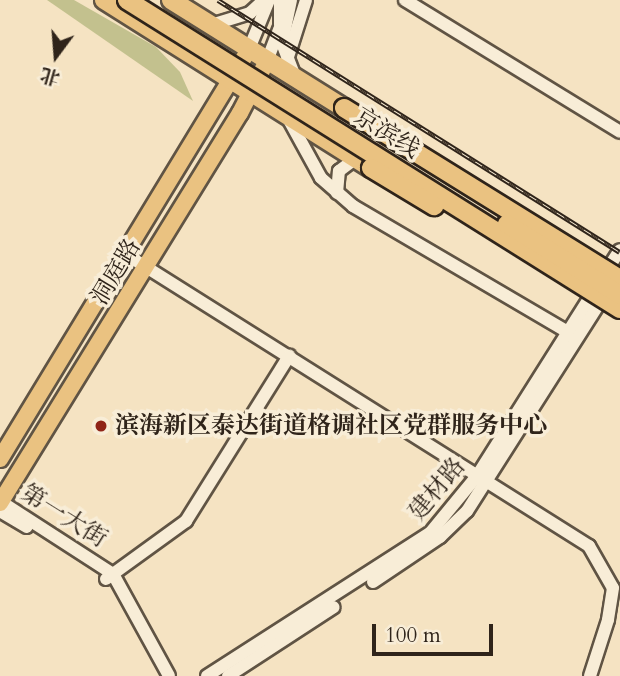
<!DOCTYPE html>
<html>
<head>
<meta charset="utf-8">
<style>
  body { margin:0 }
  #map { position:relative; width:620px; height:676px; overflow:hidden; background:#f5e3c2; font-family:Cardo,"Noto Serif SC",serif }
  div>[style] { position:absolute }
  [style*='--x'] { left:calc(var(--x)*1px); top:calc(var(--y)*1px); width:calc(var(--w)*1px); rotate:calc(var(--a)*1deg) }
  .green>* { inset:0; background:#c3c18e }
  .roads { filter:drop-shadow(2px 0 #605444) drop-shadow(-2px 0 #605444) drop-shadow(0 2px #605444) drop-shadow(0 -2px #605444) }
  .minor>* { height:12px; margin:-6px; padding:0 6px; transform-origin:6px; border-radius:6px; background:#f8edd7 }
  .major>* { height:16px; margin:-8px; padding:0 8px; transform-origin:8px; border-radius:8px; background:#eac281 }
  .highway>* { height:18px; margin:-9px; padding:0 9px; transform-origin:9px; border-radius:9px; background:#eac281 }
  .rail>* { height:5px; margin-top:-2.5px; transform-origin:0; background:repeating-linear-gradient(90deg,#f8edd7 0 8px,#2f241a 0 16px); box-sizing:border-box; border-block:2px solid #2f241a }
  .bridges { filter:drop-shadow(2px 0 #2f241a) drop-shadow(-2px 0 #2f241a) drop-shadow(0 2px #2f241a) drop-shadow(0 -2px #2f241a) }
  .highway-bridge>* { height:18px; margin:-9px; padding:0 9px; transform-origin:9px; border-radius:9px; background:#eac281 }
  .dots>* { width:19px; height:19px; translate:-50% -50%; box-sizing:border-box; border:4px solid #f8edd7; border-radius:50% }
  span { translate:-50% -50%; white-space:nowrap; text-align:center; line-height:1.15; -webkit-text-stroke:7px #f8edd7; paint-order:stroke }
  .street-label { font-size:24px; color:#2f241a }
  .poi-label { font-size:24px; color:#2f241a; font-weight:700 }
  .left { translate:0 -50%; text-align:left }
  .north { position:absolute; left:21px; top:21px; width:70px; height:70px; -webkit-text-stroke:5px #f8edd7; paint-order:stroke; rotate:196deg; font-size:19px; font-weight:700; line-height:28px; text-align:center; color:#2f241a }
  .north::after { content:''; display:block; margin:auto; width:24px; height:32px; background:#2f241a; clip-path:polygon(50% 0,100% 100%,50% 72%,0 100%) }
  .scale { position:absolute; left:372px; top:624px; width:121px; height:32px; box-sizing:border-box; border:4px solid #2f241a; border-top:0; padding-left:9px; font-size:21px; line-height:24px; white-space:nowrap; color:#2f241a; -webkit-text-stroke:5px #f8edd7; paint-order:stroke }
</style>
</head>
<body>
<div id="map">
  <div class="green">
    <i style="clip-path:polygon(47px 0,74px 0,156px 47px,180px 72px,193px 101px)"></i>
  </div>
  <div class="roads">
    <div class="minor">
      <i style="--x:280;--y:0;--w:25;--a:90"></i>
      <i style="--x:291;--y:0;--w:44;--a:101.8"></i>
      <i style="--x:282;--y:43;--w:34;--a:69"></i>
      <i style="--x:405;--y:0;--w:252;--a:31.5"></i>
      <i style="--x:211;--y:25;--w:41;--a:-17.1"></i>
      <i style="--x:250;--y:13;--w:19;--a:-43"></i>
      <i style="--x:249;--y:49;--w:53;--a:-67.8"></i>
      <i style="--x:287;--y:60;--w:63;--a:-72.4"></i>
      <i style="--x:267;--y:61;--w:34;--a:-69"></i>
      <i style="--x:288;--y:118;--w:68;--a:61.2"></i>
      <i style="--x:321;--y:178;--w:43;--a:41.2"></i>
      <i style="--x:353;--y:206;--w:249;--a:30.4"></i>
      <i style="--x:337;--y:193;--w:22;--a:-85"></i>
      <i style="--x:339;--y:171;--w:20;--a:-37"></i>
      <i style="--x:127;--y:255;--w:546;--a:32.21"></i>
      <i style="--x:589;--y:546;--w:48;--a:60.3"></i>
      <i style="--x:613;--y:588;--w:32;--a:99"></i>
      <i style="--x:608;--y:620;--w:59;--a:107.8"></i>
      <i style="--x:0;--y:501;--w:135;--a:32.9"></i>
      <i style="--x:113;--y:574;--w:116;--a:61.2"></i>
      <i style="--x:0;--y:511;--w:31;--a:31"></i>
      <i style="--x:106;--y:579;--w:99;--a:-35.9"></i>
      <i style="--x:186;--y:521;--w:195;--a:-58"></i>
      <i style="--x:373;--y:582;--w:81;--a:-33.9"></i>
      <i style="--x:440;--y:537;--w:37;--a:-44"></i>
      <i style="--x:467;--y:511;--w:259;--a:-57.5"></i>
      <i style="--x:207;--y:676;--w:265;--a:-32.7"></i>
      <i style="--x:430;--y:533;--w:74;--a:-50.5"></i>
      <i style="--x:477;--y:476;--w:267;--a:-57.7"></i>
      <i style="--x:228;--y:676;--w:126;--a:-33.1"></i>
    </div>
    <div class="major">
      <i style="--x:0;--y:459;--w:480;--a:-58.7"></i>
      <i style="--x:0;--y:503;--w:458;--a:-58.4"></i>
      <i style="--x:240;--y:113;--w:59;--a:-62.6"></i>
    </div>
    <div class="highway">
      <i style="--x:104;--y:0;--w:315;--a:32.2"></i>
      <i style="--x:171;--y:0;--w:204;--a:32"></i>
    </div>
  </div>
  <div class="rail">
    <i style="--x:218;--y:0;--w:474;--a:32.1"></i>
  </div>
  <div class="bridges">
    <div class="highway-bridge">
      <i style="--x:127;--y:0;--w:582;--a:32.08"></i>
      <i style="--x:344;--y:108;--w:325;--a:31.8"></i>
      <i style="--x:371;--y:168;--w:74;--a:31.1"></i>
      <i style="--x:507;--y:224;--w:133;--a:32.1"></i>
    </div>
  </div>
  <div class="dots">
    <i style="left:101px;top:426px;background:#8f2418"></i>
  </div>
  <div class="street-label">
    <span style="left:387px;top:133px;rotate:32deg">京滨线</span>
    <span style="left:116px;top:272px;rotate:-59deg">洞庭路</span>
    <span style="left:437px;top:489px;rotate:-50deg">建材路</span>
    <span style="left:64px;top:516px;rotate:32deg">第一大街</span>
  </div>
  <div class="poi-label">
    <span class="left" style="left:115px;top:426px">滨海新区泰达街道格调社区党群服务中心</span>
  </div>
  <div class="north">北</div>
  <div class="scale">100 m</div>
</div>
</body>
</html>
